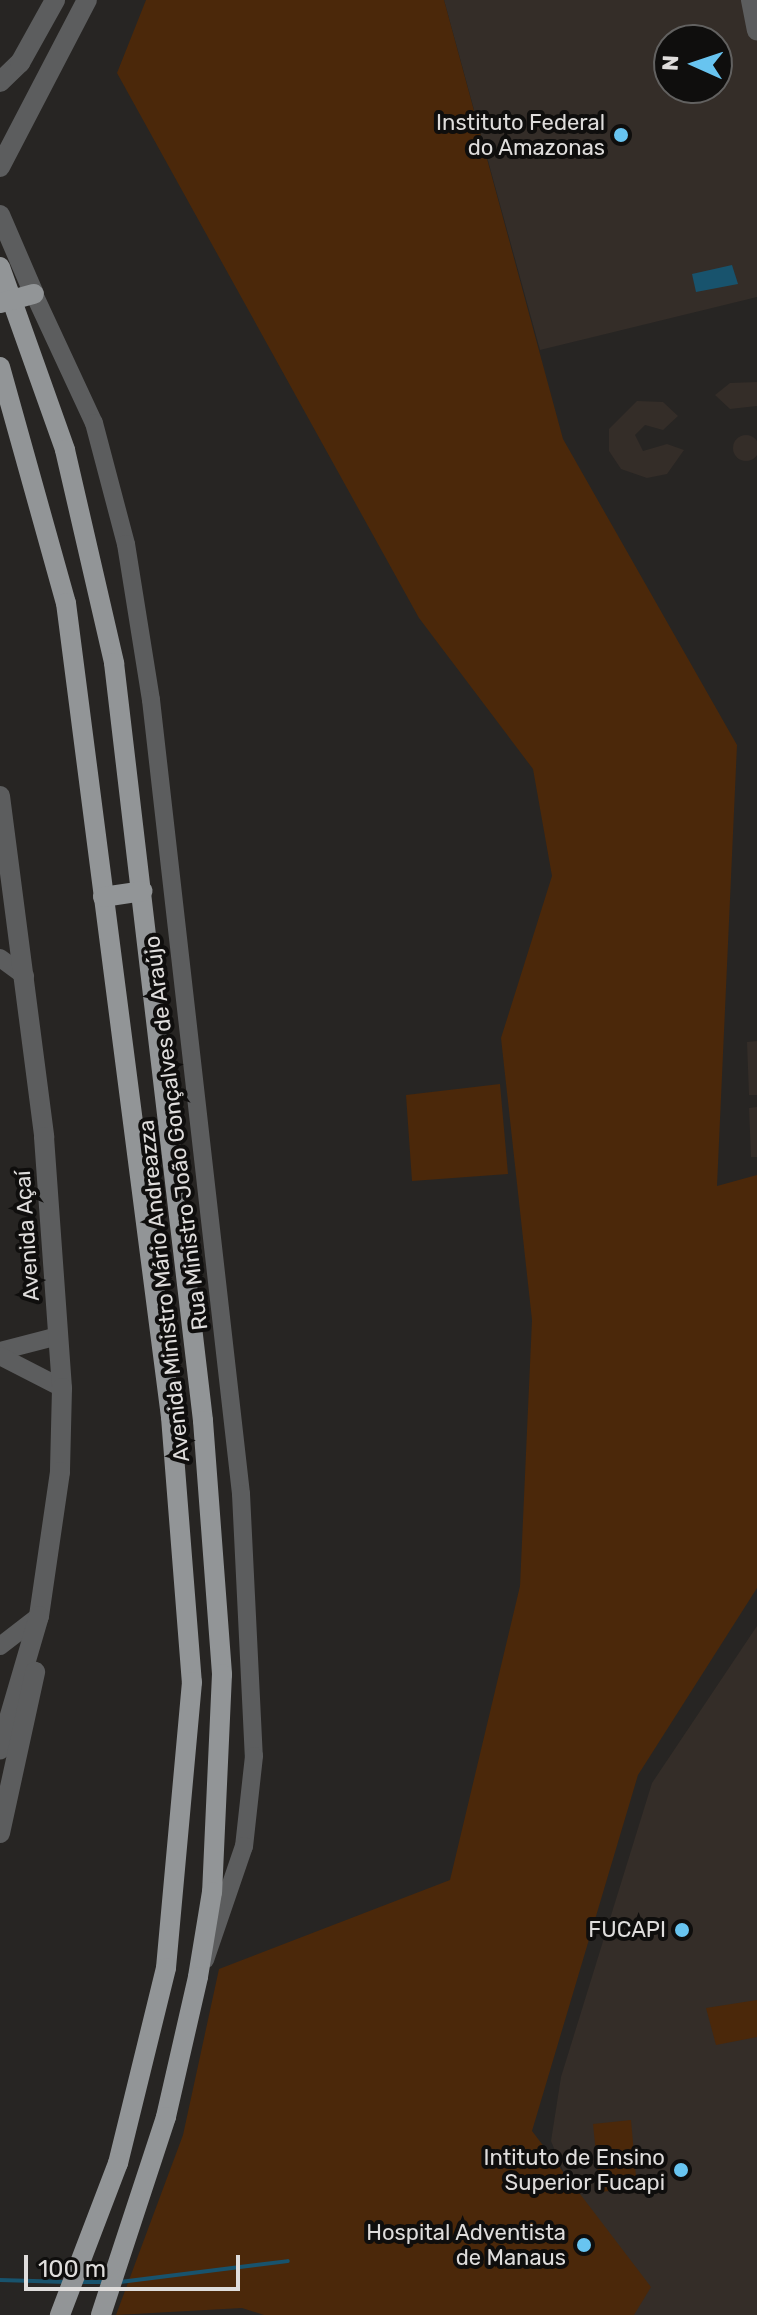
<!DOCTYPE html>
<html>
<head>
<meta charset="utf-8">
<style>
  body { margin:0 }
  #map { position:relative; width:757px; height:2315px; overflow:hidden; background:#272523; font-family:Rubik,sans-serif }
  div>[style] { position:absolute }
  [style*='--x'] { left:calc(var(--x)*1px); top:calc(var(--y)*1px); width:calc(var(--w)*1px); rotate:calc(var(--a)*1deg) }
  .built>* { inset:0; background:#342d28 }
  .round { border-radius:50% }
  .green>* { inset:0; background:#4b280a }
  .water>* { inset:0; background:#18536d }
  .stream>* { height:4px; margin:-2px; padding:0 2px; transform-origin:2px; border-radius:2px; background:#18536d }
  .minor>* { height:18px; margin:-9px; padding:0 9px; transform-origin:9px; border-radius:9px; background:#5c5d5e }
  .tertiary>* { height:20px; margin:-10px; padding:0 10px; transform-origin:10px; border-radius:10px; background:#5c5d5e }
  .primary>* { height:20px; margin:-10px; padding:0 10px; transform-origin:10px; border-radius:10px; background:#929597 }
  .dots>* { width:22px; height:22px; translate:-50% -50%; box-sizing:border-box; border:4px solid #0f0e0d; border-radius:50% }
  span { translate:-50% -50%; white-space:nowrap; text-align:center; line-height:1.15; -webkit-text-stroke:8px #0f0e0d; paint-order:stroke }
  .poi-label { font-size:22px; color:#dfdddc }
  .right { translate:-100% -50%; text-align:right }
  .street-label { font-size:22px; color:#dfdddc }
  .north { position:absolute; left:653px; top:24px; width:80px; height:80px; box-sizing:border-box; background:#0f0e0d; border:2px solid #626160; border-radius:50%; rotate:273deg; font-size:22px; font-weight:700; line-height:32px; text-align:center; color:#dfdddc }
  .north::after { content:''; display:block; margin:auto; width:28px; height:36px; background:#68c4f0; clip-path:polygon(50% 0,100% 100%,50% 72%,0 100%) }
  .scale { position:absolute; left:24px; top:2255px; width:216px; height:36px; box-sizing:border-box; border:4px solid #dfdddc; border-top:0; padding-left:10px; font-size:24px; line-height:28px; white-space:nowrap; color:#dfdddc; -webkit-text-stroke:6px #0f0e0d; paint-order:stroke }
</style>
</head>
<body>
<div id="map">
  <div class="built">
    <i style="clip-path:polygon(evenodd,444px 0,749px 0,757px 41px,757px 297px,540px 350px,444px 0,669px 40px,717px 40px,717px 88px,669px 88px,669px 40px)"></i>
    <i style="clip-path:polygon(757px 382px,757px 406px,730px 409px,715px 395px,730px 383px)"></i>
    <i style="clip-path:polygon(637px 401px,663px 402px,678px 416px,663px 430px,645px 425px,635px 435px,643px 451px,667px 444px,684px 450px,667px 474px,647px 478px,621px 469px,609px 451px,609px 429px)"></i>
    <i class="round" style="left:733px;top:435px;width:26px;height:26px"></i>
    <i style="clip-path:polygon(757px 1041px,757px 1095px,749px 1095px,747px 1042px)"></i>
    <i style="clip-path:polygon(757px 1107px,757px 1157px,751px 1157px,749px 1108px)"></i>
    <i style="clip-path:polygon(757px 1626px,757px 2315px,485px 2315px,575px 2200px,551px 2141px,561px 2077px,652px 1783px)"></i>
  </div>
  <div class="green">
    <i style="clip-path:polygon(146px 0,444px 0,563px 439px,737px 745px,717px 1186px,757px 1175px,757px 1588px,638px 1775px,532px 2131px,651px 2287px,634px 2315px,264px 2315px,242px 2308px,116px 2315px,183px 2135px,219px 1969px,450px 1880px,520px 1586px,532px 1320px,501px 1038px,552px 876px,533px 769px,419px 618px,117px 73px)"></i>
    <i style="clip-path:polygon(500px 1084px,508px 1174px,412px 1181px,406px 1095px)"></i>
    <i style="clip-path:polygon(757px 2000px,757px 2037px,716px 2045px,706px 2008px)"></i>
    <i style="clip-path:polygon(631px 2120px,637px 2188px,600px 2192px,593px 2124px)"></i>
  </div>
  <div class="water">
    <i style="clip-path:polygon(732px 265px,738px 284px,696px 292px,692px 274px)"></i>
  </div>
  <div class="stream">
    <i style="--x:0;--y:2280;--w:67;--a:1.7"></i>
    <i style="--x:80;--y:2282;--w:23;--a:0"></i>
    <i style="--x:120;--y:2282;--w:169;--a:-7.1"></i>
  </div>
  <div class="minor">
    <i style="--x:34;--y:294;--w:142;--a:65.1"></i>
    <i style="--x:94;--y:423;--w:125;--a:75.2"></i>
    <i style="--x:126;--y:544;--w:158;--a:80.9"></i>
    <i style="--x:151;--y:700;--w:799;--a:83.53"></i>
    <i style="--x:241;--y:1494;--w:262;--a:87.2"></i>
    <i style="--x:254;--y:1756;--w:91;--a:96.3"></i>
    <i style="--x:244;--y:1846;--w:120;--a:108.9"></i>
    <i style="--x:0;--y:958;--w:31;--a:36"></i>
    <i style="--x:0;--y:1351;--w:60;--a:-14.5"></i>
    <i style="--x:0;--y:1356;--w:70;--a:27.3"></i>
    <i style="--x:0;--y:1646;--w:49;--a:-37.6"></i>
  </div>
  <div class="tertiary">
    <i style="--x:751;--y:0;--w:31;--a:79"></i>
    <i style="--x:0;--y:82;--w:28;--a:-44"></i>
    <i style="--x:20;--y:63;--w:72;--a:-60.9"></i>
    <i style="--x:0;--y:167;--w:188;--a:-62.5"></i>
    <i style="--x:0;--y:215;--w:86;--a:66.7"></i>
    <i style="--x:0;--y:796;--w:344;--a:82.6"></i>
    <i style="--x:44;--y:1137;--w:252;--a:85.9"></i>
    <i style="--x:62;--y:1388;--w:84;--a:91.4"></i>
    <i style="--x:60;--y:1472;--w:146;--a:98.3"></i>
    <i style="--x:39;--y:1616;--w:139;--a:106.3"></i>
    <i style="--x:0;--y:1833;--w:165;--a:-77.7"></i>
  </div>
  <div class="primary">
    <i style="--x:0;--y:267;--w:194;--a:70.4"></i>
    <i style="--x:65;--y:450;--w:219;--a:77"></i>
    <i style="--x:114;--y:663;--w:763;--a:83.3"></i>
    <i style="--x:203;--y:1421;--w:254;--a:85.7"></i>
    <i style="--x:222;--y:1674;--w:218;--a:92.6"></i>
    <i style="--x:212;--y:1892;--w:86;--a:99.4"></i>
    <i style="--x:198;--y:1977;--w:144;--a:102.9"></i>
    <i style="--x:166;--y:2117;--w:208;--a:108.2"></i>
    <i style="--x:0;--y:303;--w:35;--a:-15"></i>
    <i style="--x:0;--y:367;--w:245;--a:74.4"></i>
    <i style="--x:66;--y:603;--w:821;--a:82.65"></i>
    <i style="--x:171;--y:1417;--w:266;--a:85.5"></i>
    <i style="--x:192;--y:1682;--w:287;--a:95.2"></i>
    <i style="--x:166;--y:1968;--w:201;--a:103.8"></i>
    <i style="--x:118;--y:2163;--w:163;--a:110.9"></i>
    <i style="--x:103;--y:897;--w:40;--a:-8.5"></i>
  </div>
  <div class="dots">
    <i style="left:621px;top:135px;background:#68c4f0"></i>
    <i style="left:682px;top:1930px;background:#68c4f0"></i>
    <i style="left:681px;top:2170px;background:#68c4f0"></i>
    <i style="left:584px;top:2245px;background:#68c4f0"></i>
  </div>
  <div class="poi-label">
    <span class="right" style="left:605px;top:135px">Instituto Federal<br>do Amazonas</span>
    <span class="right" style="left:666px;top:1930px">FUCAPI</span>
    <span class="right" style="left:665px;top:2170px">Intituto de Ensino<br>Superior Fucapi</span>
    <span class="right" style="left:566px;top:2245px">Hospital Adventista<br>de Manaus</span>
  </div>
  <div class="street-label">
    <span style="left:176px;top:1133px;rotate:-97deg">Rua Ministro João Gonçalves de Araújo</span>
    <span style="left:27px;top:1236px;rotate:-94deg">Avenida Açaí</span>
    <span style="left:164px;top:1291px;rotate:-96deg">Avenida Ministro Mário Andreazza</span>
  </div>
  <div class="north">N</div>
  <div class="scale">100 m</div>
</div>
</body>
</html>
